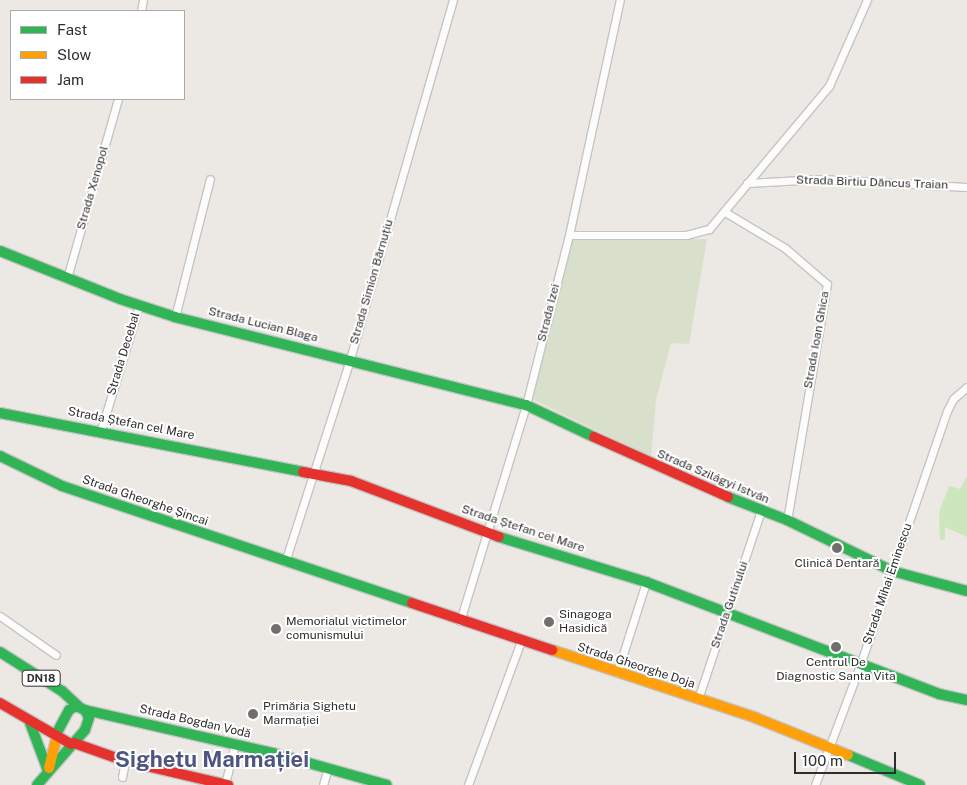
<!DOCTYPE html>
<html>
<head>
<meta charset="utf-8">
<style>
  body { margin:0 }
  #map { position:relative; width:967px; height:785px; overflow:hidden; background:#ece8e4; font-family:"Public Sans",sans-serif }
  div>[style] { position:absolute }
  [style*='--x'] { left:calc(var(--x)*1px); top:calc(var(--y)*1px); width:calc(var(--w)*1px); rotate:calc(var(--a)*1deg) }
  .green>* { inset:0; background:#cee6be }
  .cemetery>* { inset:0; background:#d8e0cc }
  .roads { filter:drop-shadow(1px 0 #c5c4c5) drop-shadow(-1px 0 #c5c4c5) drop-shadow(0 1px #c5c4c5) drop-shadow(0 -1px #c5c4c5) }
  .street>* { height:7px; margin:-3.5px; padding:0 3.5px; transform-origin:3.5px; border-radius:3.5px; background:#fcfcfb }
  .fast>* { height:10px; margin:-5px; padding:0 5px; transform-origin:5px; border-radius:5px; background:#30b455 }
  .slow>* { height:10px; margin:-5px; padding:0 5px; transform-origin:5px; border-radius:5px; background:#ff9f0a }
  .jam>* { height:10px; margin:-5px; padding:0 5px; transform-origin:5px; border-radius:5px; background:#e5322d }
  .dots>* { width:14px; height:14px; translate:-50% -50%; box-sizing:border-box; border:2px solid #fff; border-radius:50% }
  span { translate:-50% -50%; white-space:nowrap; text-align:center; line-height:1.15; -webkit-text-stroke:4px #fff; paint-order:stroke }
  .shield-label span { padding:1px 4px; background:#fff; border:1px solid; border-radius:4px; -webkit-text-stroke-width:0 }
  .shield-label { font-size:11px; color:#2e2e2e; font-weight:700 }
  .street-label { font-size:12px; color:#2e2e2e }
  .poi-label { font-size:12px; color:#2e2e2e }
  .left { translate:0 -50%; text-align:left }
  .town-label { font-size:22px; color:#4d5680; font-weight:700 }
  .legend { position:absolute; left:10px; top:10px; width:175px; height:90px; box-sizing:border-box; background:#fff; border:1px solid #ababab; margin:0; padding:6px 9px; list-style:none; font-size:15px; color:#2e2e2e }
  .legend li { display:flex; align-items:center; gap:10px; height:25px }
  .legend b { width:25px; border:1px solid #ababab }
  .scale { position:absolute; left:794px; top:752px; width:102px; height:22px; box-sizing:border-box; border:2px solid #2e2e2e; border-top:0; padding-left:6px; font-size:15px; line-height:18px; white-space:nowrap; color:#2e2e2e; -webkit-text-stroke:4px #fff; paint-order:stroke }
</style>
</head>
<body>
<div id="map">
  <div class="green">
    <i style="clip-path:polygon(967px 476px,967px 537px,945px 527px,945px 540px,940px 540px,939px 512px,949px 486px,960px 489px)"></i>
  </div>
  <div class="cemetery">
    <i style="clip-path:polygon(707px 239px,689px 344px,671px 343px,656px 400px,651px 457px,532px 399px,572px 240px)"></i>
  </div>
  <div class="roads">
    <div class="street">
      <i style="--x:141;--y:11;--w:11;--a:-80"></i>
      <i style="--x:747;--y:183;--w:73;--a:-3.1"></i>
      <i style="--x:820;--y:179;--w:147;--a:3.1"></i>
      <i style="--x:725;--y:212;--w:70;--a:31"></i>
      <i style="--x:785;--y:248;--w:55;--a:40.6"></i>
      <i style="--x:827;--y:284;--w:239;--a:99.6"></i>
      <i style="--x:569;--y:235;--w:117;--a:0"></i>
      <i style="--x:686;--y:235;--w:24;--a:-15"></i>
      <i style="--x:709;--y:229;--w:187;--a:-50"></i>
      <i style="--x:829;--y:86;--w:94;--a:-66.2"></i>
      <i style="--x:67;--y:278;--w:186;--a:-74.1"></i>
      <i style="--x:175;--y:317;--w:142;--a:-75.8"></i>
      <i style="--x:101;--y:430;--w:130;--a:-73"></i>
      <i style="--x:285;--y:562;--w:213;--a:-72.2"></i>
      <i style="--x:350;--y:359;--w:373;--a:-74"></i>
      <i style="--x:0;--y:616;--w:68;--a:34.9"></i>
      <i style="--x:460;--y:621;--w:226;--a:-73"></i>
      <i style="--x:526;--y:405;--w:175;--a:-75.8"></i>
      <i style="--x:569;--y:235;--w:240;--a:-77.8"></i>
      <i style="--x:617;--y:673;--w:96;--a:-72.3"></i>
      <i style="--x:698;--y:699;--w:198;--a:-71.5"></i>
      <i style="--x:122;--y:777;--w:16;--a:-79"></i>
      <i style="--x:225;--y:784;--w:41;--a:-76"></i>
      <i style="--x:323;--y:785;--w:19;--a:-74"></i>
      <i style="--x:468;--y:785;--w:153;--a:-69.8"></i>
      <i style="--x:815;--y:785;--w:128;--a:-69.4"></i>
      <i style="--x:860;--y:665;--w:268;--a:-71.1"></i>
      <i style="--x:947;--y:411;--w:13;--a:-63"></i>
      <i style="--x:953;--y:399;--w:18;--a:-41"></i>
    </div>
    <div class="fast">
      <i style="--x:0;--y:251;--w:129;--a:21.8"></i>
      <i style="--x:120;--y:299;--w:58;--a:18.1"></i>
      <i style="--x:175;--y:317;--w:362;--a:14.1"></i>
      <i style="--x:526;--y:405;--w:75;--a:25.2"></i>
      <i style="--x:0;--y:413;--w:309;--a:11"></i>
      <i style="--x:0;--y:456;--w:69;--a:25.8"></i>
      <i style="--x:62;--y:486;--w:369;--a:18.5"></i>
      <i style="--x:728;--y:497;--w:63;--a:21.3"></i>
      <i style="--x:787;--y:520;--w:117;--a:25.9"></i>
      <i style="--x:892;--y:571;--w:78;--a:14.9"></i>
      <i style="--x:499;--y:537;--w:154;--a:17"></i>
      <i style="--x:646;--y:582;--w:314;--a:20.9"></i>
      <i style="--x:939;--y:694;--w:29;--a:12"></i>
      <i style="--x:0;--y:652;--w:73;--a:32.2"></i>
      <i style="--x:62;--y:691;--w:23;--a:43"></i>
      <i style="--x:85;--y:710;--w:193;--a:12.9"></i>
      <i style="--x:273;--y:753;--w:118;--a:15.7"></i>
      <i style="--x:30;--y:723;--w:51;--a:69.4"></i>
      <i style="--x:848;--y:755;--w:78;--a:22.6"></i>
      <i style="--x:37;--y:785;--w:73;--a:-48.9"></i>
      <i style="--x:85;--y:730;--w:13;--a:-72"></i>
      <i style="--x:89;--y:718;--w:9;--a:-117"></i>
      <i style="--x:85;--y:710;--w:10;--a:-156"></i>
      <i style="--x:76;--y:706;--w:8;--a:150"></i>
      <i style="--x:69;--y:710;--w:27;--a:118"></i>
    </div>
    <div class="slow">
      <i style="--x:552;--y:650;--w:215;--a:18.4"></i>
      <i style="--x:756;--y:718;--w:99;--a:21.9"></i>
      <i style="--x:49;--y:768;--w:32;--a:-76"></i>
    </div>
    <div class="jam">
      <i style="--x:594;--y:437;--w:147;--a:24.1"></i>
      <i style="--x:303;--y:472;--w:49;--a:10.6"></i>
      <i style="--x:351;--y:481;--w:158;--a:20.7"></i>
      <i style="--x:412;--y:603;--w:148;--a:18.6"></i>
      <i style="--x:0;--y:703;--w:82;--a:30"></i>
      <i style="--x:74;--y:743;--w:54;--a:19.4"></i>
      <i style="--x:125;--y:761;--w:106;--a:13.1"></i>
    </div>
  </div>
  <div class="dots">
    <i style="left:837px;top:548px;background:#706f6e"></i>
    <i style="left:549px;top:622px;background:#706f6e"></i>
    <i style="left:276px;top:629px;background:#706f6e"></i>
    <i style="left:836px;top:647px;background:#706f6e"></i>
    <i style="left:253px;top:714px;background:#706f6e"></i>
  </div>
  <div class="shield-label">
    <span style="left:41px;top:678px">DN18</span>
  </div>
  <div class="street-label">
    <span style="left:872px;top:183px;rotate:2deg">Strada Birtiu Dăncus Traian</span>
    <span style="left:93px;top:188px;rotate:-74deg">Strada Xenopol</span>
    <span style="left:372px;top:282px;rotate:-74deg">Strada Simion Bărnuțiu</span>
    <span style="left:549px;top:313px;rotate:-76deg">Strada Izei</span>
    <span style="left:263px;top:325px;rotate:14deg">Strada Lucian Blaga</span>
    <span style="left:817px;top:340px;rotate:-80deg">Strada Ioan Ghica</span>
    <span style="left:124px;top:354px;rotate:-73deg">Strada Decebal</span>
    <span style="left:131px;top:424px;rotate:11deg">Strada Ștefan cel Mare</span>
    <span style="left:713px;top:477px;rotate:23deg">Strada Szilágyi István</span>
    <span style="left:145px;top:501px;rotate:19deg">Strada Gheorghe Șincai</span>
    <span style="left:523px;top:529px;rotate:18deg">Strada Ștefan cel Mare</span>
    <span style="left:888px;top:584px;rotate:-71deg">Strada Mihai Eminescu</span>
    <span style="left:730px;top:605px;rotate:-71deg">Strada Gutinului</span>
    <span style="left:636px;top:666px;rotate:18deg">Strada Gheorghe Doja</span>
    <span style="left:195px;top:722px;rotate:13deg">Strada Bogdan Vodă</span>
  </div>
  <div class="poi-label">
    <span style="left:837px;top:564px">Clinică Dentară</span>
    <span class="left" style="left:559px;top:622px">Sinagoga<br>Hasidică</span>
    <span class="left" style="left:286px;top:629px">Memorialul victimelor<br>comunismului</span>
    <span style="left:836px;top:670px">Centrul De<br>Diagnostic Santa Vita</span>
    <span class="left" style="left:263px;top:714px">Primăria Sighetu<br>Marmației</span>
  </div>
  <div class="town-label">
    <span style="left:212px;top:760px">Sighetu Marmației</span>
  </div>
  <ul class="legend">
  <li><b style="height:6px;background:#30b455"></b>Fast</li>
  <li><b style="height:6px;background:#ff9f0a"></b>Slow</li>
  <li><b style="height:6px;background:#e5322d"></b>Jam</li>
  </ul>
  <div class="scale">100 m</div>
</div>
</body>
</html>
